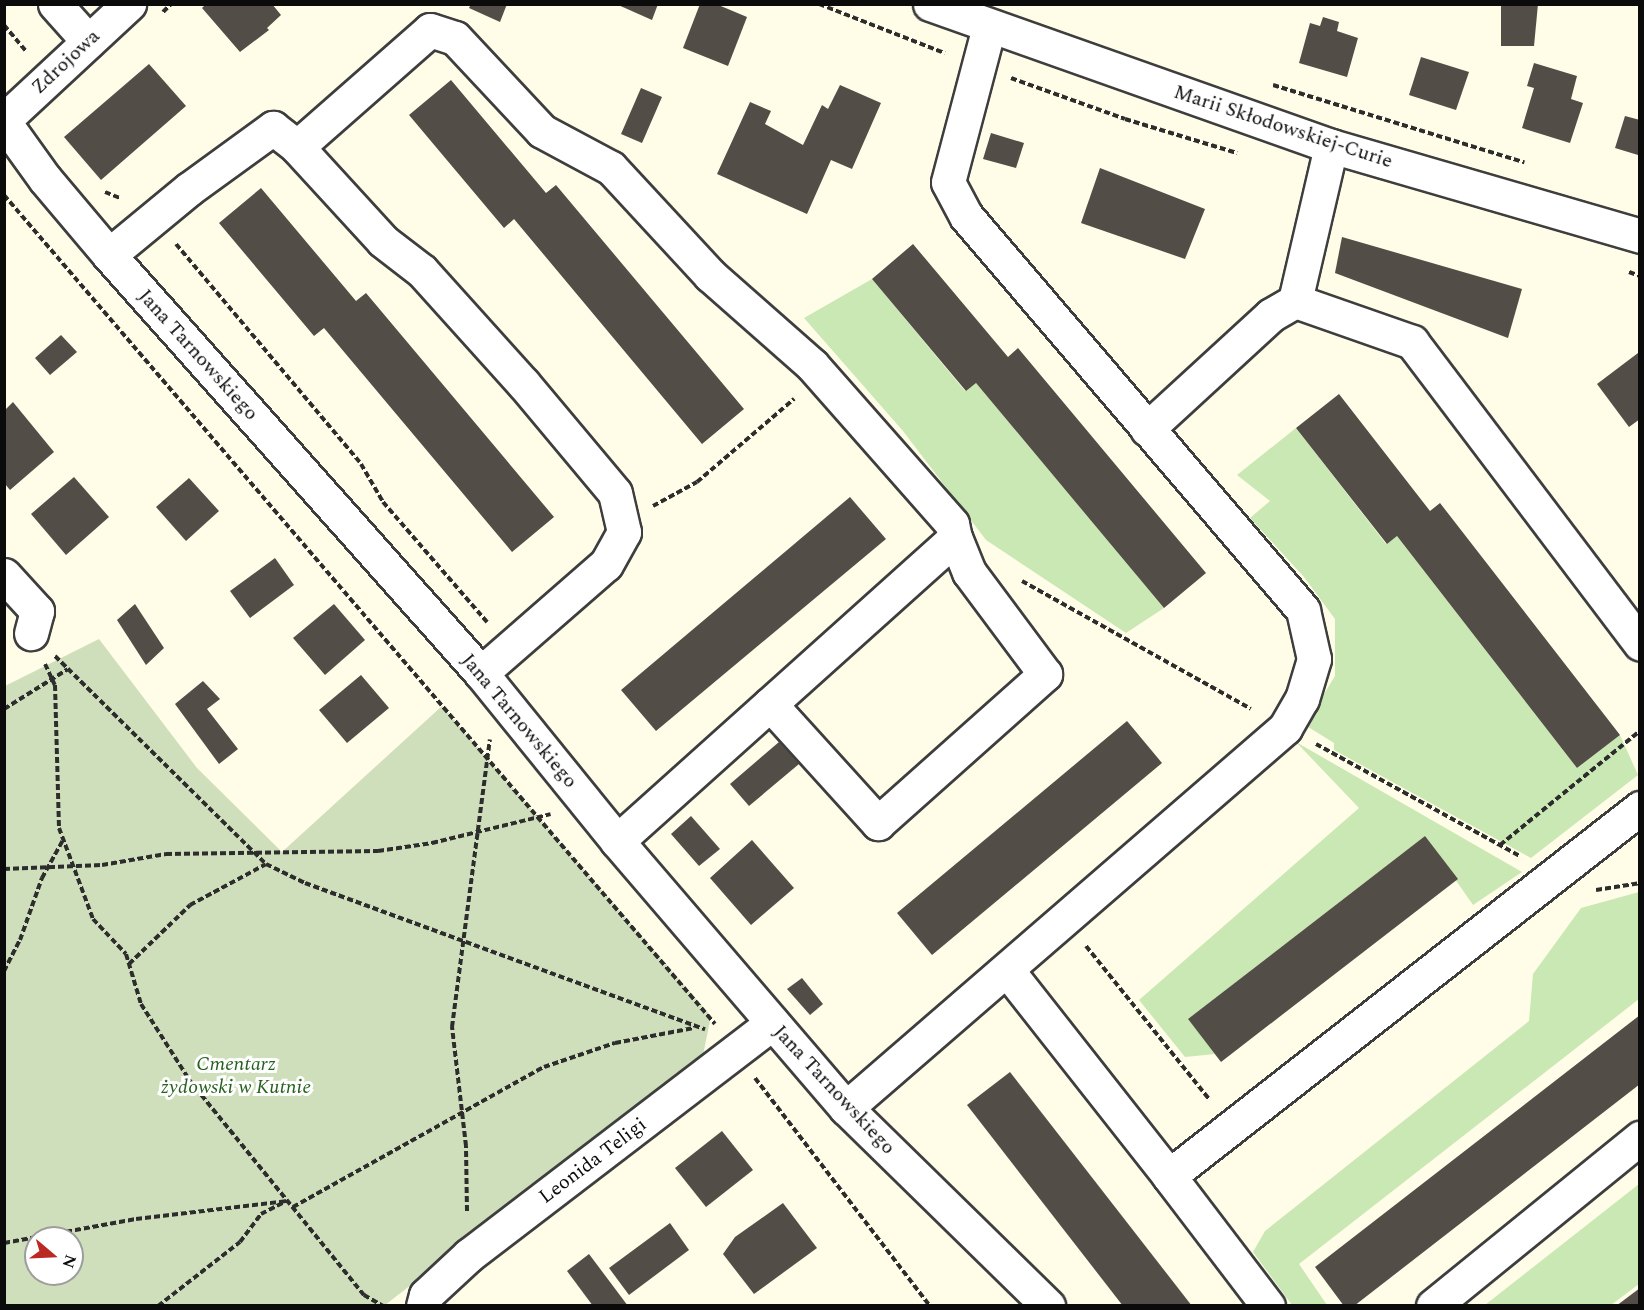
<!DOCTYPE html>
<html>
<head>
<meta charset="utf-8">
<style>
  body { margin:0 }
  #map { position:relative; width:1644px; height:1310px; overflow:hidden; background:#fffde8; font-family:Spectral,serif }
  div>[style] { position:absolute }
  [style*='--x'] { left:calc(var(--x)*1px); top:calc(var(--y)*1px); width:calc(var(--w)*1px); rotate:calc(var(--a)*1deg) }
  .green>* { inset:0; background:#cae8b3 }
  .cemetery>* { inset:0; background:#d0dfbb }
  .building>* { inset:0; background:#534d47 }
  .path>* { height:4px; margin-top:-2px; transform-origin:0; background:repeating-linear-gradient(90deg,#2d2d2d 0 6px,transparent 0 9px) }
  .roads { filter:drop-shadow(2px 0 #3e3e3e) drop-shadow(-2px 0 #3e3e3e) drop-shadow(0 2px #3e3e3e) drop-shadow(0 -2px #3e3e3e) }
  .minor>* { height:33px; margin:-16.5px; padding:0 16.5px; transform-origin:16.5px; border-radius:16.5px; background:#fff }
  span { translate:-50% -50%; white-space:nowrap; text-align:center; line-height:1.15; -webkit-text-stroke:6px #fff; paint-order:stroke }
  .street-label { font-size:20px; color:#0b0b0b }
  .park-label { font-size:20px; color:#24611c; font-style:italic }
  .frame { position:absolute; inset:0; border:6px solid #0b0b0b; pointer-events:none }
  .north { position:absolute; left:24px; top:1226px; width:60px; height:60px; box-sizing:border-box; background:#fff; border:2px solid #9d9d9d; border-radius:50%; rotate:109deg; font-size:16px; font-weight:700; line-height:24px; text-align:center; color:#0b0b0b }
  .north::after { content:''; display:block; margin:auto; width:21px; height:27px; background:#ba2a23; clip-path:polygon(50% 0,100% 100%,50% 72%,0 100%) }
</style>
</head>
<body>
<div id="map">
  <div class="green">
    <i style="clip-path:polygon(872px 279px,965px 391px,976px 383px,1164px 608px,1126px 633px,986px 540px,903px 431px,804px 318px)"></i>
    <i style="clip-path:polygon(1296px 428px,1386px 544px,1397px 536px,1577px 768px,1620px 735px,1638px 775px,1531px 858px,1334px 750px,1334px 743px,1305px 725px,1335px 676px,1335px 619px,1304px 577px,1250px 518px,1270px 501px,1237px 475px)"></i>
    <i style="clip-path:polygon(1296px 742px,1522px 872px,1473px 905px,1425px 836px,1188px 1019px,1215px 1054px,1185px 1057px,1139px 1000px,1359px 808px)"></i>
    <i style="clip-path:polygon(1639px 892px,1639px 999px,1299px 1264px,1327px 1305px,1292px 1305px,1253px 1252px,1265px 1231px,1529px 1021px,1533px 974px,1581px 908px)"></i>
    <i style="clip-path:polygon(1639px 1184px,1639px 1284px,1611px 1305px,1485px 1305px)"></i>
  </div>
  <div class="cemetery">
    <i style="clip-path:polygon(evenodd,99px 639px,197px 768px,282px 852px,442px 706px,711px 1016px,702px 1060px,385px 1305px,5px 1306px,5px 686px,99px 639px,36px 1238px,72px 1238px,72px 1274px,36px 1274px,36px 1238px)"></i>
  </div>
  <div class="building">
    <i style="clip-path:polygon(206px 4px,272px 4px,281px 15px,267px 28px,269px 30px,240px 52px,202px 8px)"></i>
    <i style="clip-path:polygon(471px 4px,507px 4px,500px 22px,469px 8px)"></i>
    <i style="clip-path:polygon(616px 4px,658px 4px,652px 20px)"></i>
    <i style="clip-path:polygon(700px 4px,716px 4px,747px 17px,728px 66px,683px 48px)"></i>
    <i style="clip-path:polygon(1501px 4px,1538px 4px,1534px 46px,1501px 46px)"></i>
    <i style="clip-path:polygon(1323px 17px,1339px 22px,1337px 31px,1358px 38px,1347px 77px,1299px 63px,1310px 23px,1320px 26px)"></i>
    <i style="clip-path:polygon(1421px 57px,1469px 72px,1456px 110px,1409px 95px)"></i>
    <i style="clip-path:polygon(1534px 63px,1577px 76px,1571px 99px,1583px 103px,1570px 143px,1522px 128px,1534px 88px,1527px 86px)"></i>
    <i style="clip-path:polygon(149px 64px,186px 106px,101px 180px,64px 137px)"></i>
    <i style="clip-path:polygon(451px 80px,546px 193px,556px 185px,744px 409px,702px 444px,514px 219px,504px 228px,409px 115px)"></i>
    <i style="clip-path:polygon(840px 85px,881px 103px,852px 169px,831px 160px,807px 214px,717px 174px,750px 102px,771px 111px,765px 124px,803px 145px,822px 105px,828px 109px)"></i>
    <i style="clip-path:polygon(641px 88px,662px 97px,642px 143px,621px 134px)"></i>
    <i style="clip-path:polygon(1625px 116px,1640px 120px,1640px 161px,1638px 155px,1615px 148px)"></i>
    <i style="clip-path:polygon(991px 133px,1024px 143px,1016px 168px,983px 159px)"></i>
    <i style="clip-path:polygon(1100px 168px,1205px 209px,1185px 259px,1081px 223px)"></i>
    <i style="clip-path:polygon(261px 188px,356px 301px,366px 293px,554px 517px,512px 552px,324px 328px,314px 336px,219px 223px)"></i>
    <i style="clip-path:polygon(1342px 237px,1522px 289px,1508px 338px,1335px 273px)"></i>
    <i style="clip-path:polygon(913px 244px,1008px 357px,1018px 348px,1206px 573px,1164px 608px,976px 383px,966px 391px,872px 279px)"></i>
    <i style="clip-path:polygon(61px 335px,77px 352px,50px 375px,35px 358px)"></i>
    <i style="clip-path:polygon(1638px 353px,1640px 419px,1629px 427px,1597px 384px)"></i>
    <i style="clip-path:polygon(1339px 394px,1430px 511px,1440px 503px,1620px 735px,1577px 768px,1397px 536px,1387px 544px,1296px 428px)"></i>
    <i style="clip-path:polygon(13px 402px,54px 452px,10px 490px,5px 484px,5px 410px)"></i>
    <i style="clip-path:polygon(74px 477px,109px 517px,66px 555px,31px 514px)"></i>
    <i style="clip-path:polygon(189px 478px,219px 511px,186px 541px,156px 507px)"></i>
    <i style="clip-path:polygon(850px 497px,886px 539px,656px 731px,621px 690px)"></i>
    <i style="clip-path:polygon(275px 558px,294px 585px,250px 618px,230px 591px)"></i>
    <i style="clip-path:polygon(135px 604px,164px 648px,146px 665px,117px 620px)"></i>
    <i style="clip-path:polygon(334px 604px,365px 640px,325px 675px,293px 638px)"></i>
    <i style="clip-path:polygon(361px 675px,389px 708px,347px 743px,319px 710px)"></i>
    <i style="clip-path:polygon(203px 681px,220px 699px,207px 709px,238px 749px,219px 764px,175px 704px)"></i>
    <i style="clip-path:polygon(1127px 721px,1162px 763px,932px 955px,897px 913px)"></i>
    <i style="clip-path:polygon(779px 742px,799px 764px,749px 806px,730px 784px)"></i>
    <i style="clip-path:polygon(691px 816px,720px 849px,699px 866px,671px 834px)"></i>
    <i style="clip-path:polygon(1425px 836px,1458px 879px,1221px 1062px,1188px 1019px)"></i>
    <i style="clip-path:polygon(752px 840px,794px 888px,751px 925px,710px 878px)"></i>
    <i style="clip-path:polygon(802px 978px,823px 1004px,810px 1015px,787px 989px)"></i>
    <i style="clip-path:polygon(1640px 1015px,1640px 1084px,1354px 1306px,1344px 1306px,1315px 1267px)"></i>
    <i style="clip-path:polygon(1010px 1072px,1192px 1306px,1123px 1306px,967px 1105px)"></i>
    <i style="clip-path:polygon(722px 1131px,753px 1170px,706px 1207px,675px 1168px)"></i>
    <i style="clip-path:polygon(783px 1203px,817px 1248px,754px 1294px,723px 1254px,735px 1237px)"></i>
    <i style="clip-path:polygon(670px 1223px,689px 1250px,629px 1295px,609px 1268px)"></i>
    <i style="clip-path:polygon(589px 1254px,628px 1306px,593px 1306px,567px 1271px)"></i>
    <i style="clip-path:polygon(1640px 1288px,1640px 1306px,1616px 1306px)"></i>
  </div>
  <div class="path">
    <i style="--x:819;--y:4;--w:135;--a:21.3"></i>
    <i style="--x:163;--y:12;--w:11;--a:-45"></i>
    <i style="--x:4;--y:25;--w:35;--a:50"></i>
    <i style="--x:1011;--y:78;--w:121;--a:19.8"></i>
    <i style="--x:1125;--y:119;--w:117;--a:16.9"></i>
    <i style="--x:1273;--y:85;--w:263;--a:17.1"></i>
    <i style="--x:105;--y:192;--w:16;--a:22"></i>
    <i style="--x:4;--y:195;--w:1092;--a:49.38"></i>
    <i style="--x:176;--y:244;--w:287;--a:49.9"></i>
    <i style="--x:361;--y:464;--w:44;--a:59.9"></i>
    <i style="--x:383;--y:502;--w:159;--a:49.1"></i>
    <i style="--x:1629;--y:272;--w:12;--a:20"></i>
    <i style="--x:653;--y:506;--w:50;--a:-28.6"></i>
    <i style="--x:697;--y:482;--w:128;--a:-40.6"></i>
    <i style="--x:1022;--y:581;--w:262;--a:29.2"></i>
    <i style="--x:55;--y:656;--w:296;--a:44.6"></i>
    <i style="--x:266;--y:864;--w:43;--a:26"></i>
    <i style="--x:305;--y:883;--w:426;--a:20.1"></i>
    <i style="--x:45;--y:664;--w:23;--a:65"></i>
    <i style="--x:55;--y:685;--w:143;--a:88.4"></i>
    <i style="--x:59;--y:828;--w:97;--a:69.5"></i>
    <i style="--x:93;--y:919;--w:48;--a:46.7"></i>
    <i style="--x:126;--y:954;--w:52;--a:73.3"></i>
    <i style="--x:141;--y:1004;--w:91;--a:57.5"></i>
    <i style="--x:190;--y:1081;--w:276;--a:50.9"></i>
    <i style="--x:364;--y:1295;--w:22;--a:30"></i>
    <i style="--x:4;--y:709;--w:75;--a:-32"></i>
    <i style="--x:1316;--y:744;--w:233;--a:28.8"></i>
    <i style="--x:1500;--y:845;--w:181;--a:-39.2"></i>
    <i style="--x:4;--y:869;--w:98;--a:-2.3"></i>
    <i style="--x:102;--y:865;--w:65;--a:-9.8"></i>
    <i style="--x:166;--y:854;--w:212;--a:-0.8"></i>
    <i style="--x:378;--y:851;--w:55;--a:-8.4"></i>
    <i style="--x:432;--y:843;--w:122;--a:-13.7"></i>
    <i style="--x:1596;--y:890;--w:45;--a:-9"></i>
    <i style="--x:1086;--y:946;--w:196;--a:51.2"></i>
    <i style="--x:129;--y:964;--w:85;--a:-44"></i>
    <i style="--x:190;--y:905;--w:86;--a:-28.3"></i>
    <i style="--x:4;--y:971;--w:35;--a:-63"></i>
    <i style="--x:20;--y:940;--w:66;--a:-70.5"></i>
    <i style="--x:42;--y:878;--w:43;--a:-61.1"></i>
    <i style="--x:755;--y:1078;--w:287;--a:52.5"></i>
    <i style="--x:293;--y:1207;--w:287;--a:-29.2"></i>
    <i style="--x:544;--y:1067;--w:75;--a:-18.7"></i>
    <i style="--x:615;--y:1043;--w:80;--a:-10.8"></i>
    <i style="--x:467;--y:1211;--w:65;--a:-90.9"></i>
    <i style="--x:466;--y:1146;--w:120;--a:-96.7"></i>
    <i style="--x:452;--y:1027;--w:290;--a:-82.5"></i>
    <i style="--x:4;--y:1243;--w:134;--a:-10.3"></i>
    <i style="--x:136;--y:1219;--w:153;--a:-6.8"></i>
    <i style="--x:158;--y:1306;--w:104;--a:-38"></i>
    <i style="--x:240;--y:1242;--w:35;--a:-53"></i>
    <i style="--x:261;--y:1214;--w:29;--a:-27"></i>
  </div>
  <div class="roads">
    <div class="minor">
      <i style="--x:55;--y:4;--w:50;--a:48.3"></i>
      <i style="--x:930;--y:4;--w:425;--a:19.5"></i>
      <i style="--x:1331;--y:146;--w:322;--a:16.2"></i>
      <i style="--x:4;--y:120;--w:171;--a:-42.9"></i>
      <i style="--x:4;--y:122;--w:70;--a:54.3"></i>
      <i style="--x:45;--y:179;--w:99;--a:49.9"></i>
      <i style="--x:109;--y:255;--w:560;--a:48.33"></i>
      <i style="--x:481;--y:673;--w:216;--a:51"></i>
      <i style="--x:617;--y:841;--w:352;--a:49.4"></i>
      <i style="--x:846;--y:1108;--w:283;--a:44.4"></i>
      <i style="--x:297;--y:147;--w:177;--a:-41.3"></i>
      <i style="--x:430;--y:30;--w:26;--a:18"></i>
      <i style="--x:455;--y:38;--w:127;--a:46.9"></i>
      <i style="--x:542;--y:131;--w:78;--a:28.2"></i>
      <i style="--x:611;--y:168;--w:146;--a:47.2"></i>
      <i style="--x:710;--y:275;--w:136;--a:41.4"></i>
      <i style="--x:812;--y:365;--w:212;--a:48.6"></i>
      <i style="--x:952;--y:524;--w:14;--a:78"></i>
      <i style="--x:955;--y:538;--w:454;--a:138.1"></i>
      <i style="--x:109;--y:255;--w:104;--a:-39.5"></i>
      <i style="--x:189;--y:189;--w:104;--a:-36"></i>
      <i style="--x:273;--y:128;--w:31;--a:38"></i>
      <i style="--x:297;--y:147;--w:127;--a:47.5"></i>
      <i style="--x:383;--y:241;--w:49;--a:37.6"></i>
      <i style="--x:422;--y:271;--w:151;--a:48"></i>
      <i style="--x:523;--y:383;--w:143;--a:50.1"></i>
      <i style="--x:615;--y:493;--w:40;--a:77"></i>
      <i style="--x:624;--y:532;--w:37;--a:119"></i>
      <i style="--x:606;--y:564;--w:166;--a:138.9"></i>
      <i style="--x:1295;--y:301;--w:124;--a:19.3"></i>
      <i style="--x:1412;--y:342;--w:378;--a:52.9"></i>
      <i style="--x:1147;--y:429;--w:168;--a:-42.6"></i>
      <i style="--x:1271;--y:315;--w:28;--a:-30"></i>
      <i style="--x:1295;--y:301;--w:159;--a:-76.9"></i>
      <i style="--x:4;--y:575;--w:49;--a:47.5"></i>
      <i style="--x:37;--y:611;--w:23;--a:105"></i>
      <i style="--x:770;--y:704;--w:161;--a:47.8"></i>
      <i style="--x:878;--y:823;--w:224;--a:-41.7"></i>
      <i style="--x:1045;--y:674;--w:127;--a:-126.7"></i>
      <i style="--x:969;--y:572;--w:37;--a:-112"></i>
      <i style="--x:1007;--y:970;--w:262;--a:51.8"></i>
      <i style="--x:846;--y:1108;--w:581;--a:-40.88"></i>
      <i style="--x:1285;--y:728;--w:34;--a:-60"></i>
      <i style="--x:1302;--y:699;--w:42;--a:-73.3"></i>
      <i style="--x:1314;--y:659;--w:50;--a:-102.7"></i>
      <i style="--x:1303;--y:610;--w:518;--a:-130.54"></i>
      <i style="--x:966;--y:216;--w:38;--a:-118"></i>
      <i style="--x:948;--y:182;--w:160;--a:-75.2"></i>
      <i style="--x:423;--y:1306;--w:11;--a:-75"></i>
      <i style="--x:426;--y:1295;--w:59;--a:-42.9"></i>
      <i style="--x:469;--y:1255;--w:382;--a:-37.4"></i>
      <i style="--x:1268;--y:1306;--w:163;--a:-127.3"></i>
      <i style="--x:1169;--y:1176;--w:598;--a:-38"></i>
      <i style="--x:1433;--y:1306;--w:267;--a:-39.1"></i>
    </div>
  </div>
  <div class="street-label">
    <span style="left:66px;top:62px;rotate:-43deg">Zdrojowa</span>
    <span style="left:1283px;top:127px;rotate:18deg">Marii Skłodowskiej-Curie</span>
    <span style="left:198px;top:355px;rotate:48deg">Jana Tarnowskiego</span>
    <span style="left:519px;top:721px;rotate:50deg">Jana Tarnowskiego</span>
    <span style="left:834px;top:1090px;rotate:47deg">Jana Tarnowskiego</span>
    <span style="left:593px;top:1161px;rotate:-37deg">Leonida Teligi</span>
  </div>
  <div class="park-label">
    <span style="left:236px;top:1076px">Cmentarz<br>żydowski w Kutnie</span>
  </div>
  <div class="frame"></div>
  <div class="north">N</div>
</div>
</body>
</html>
